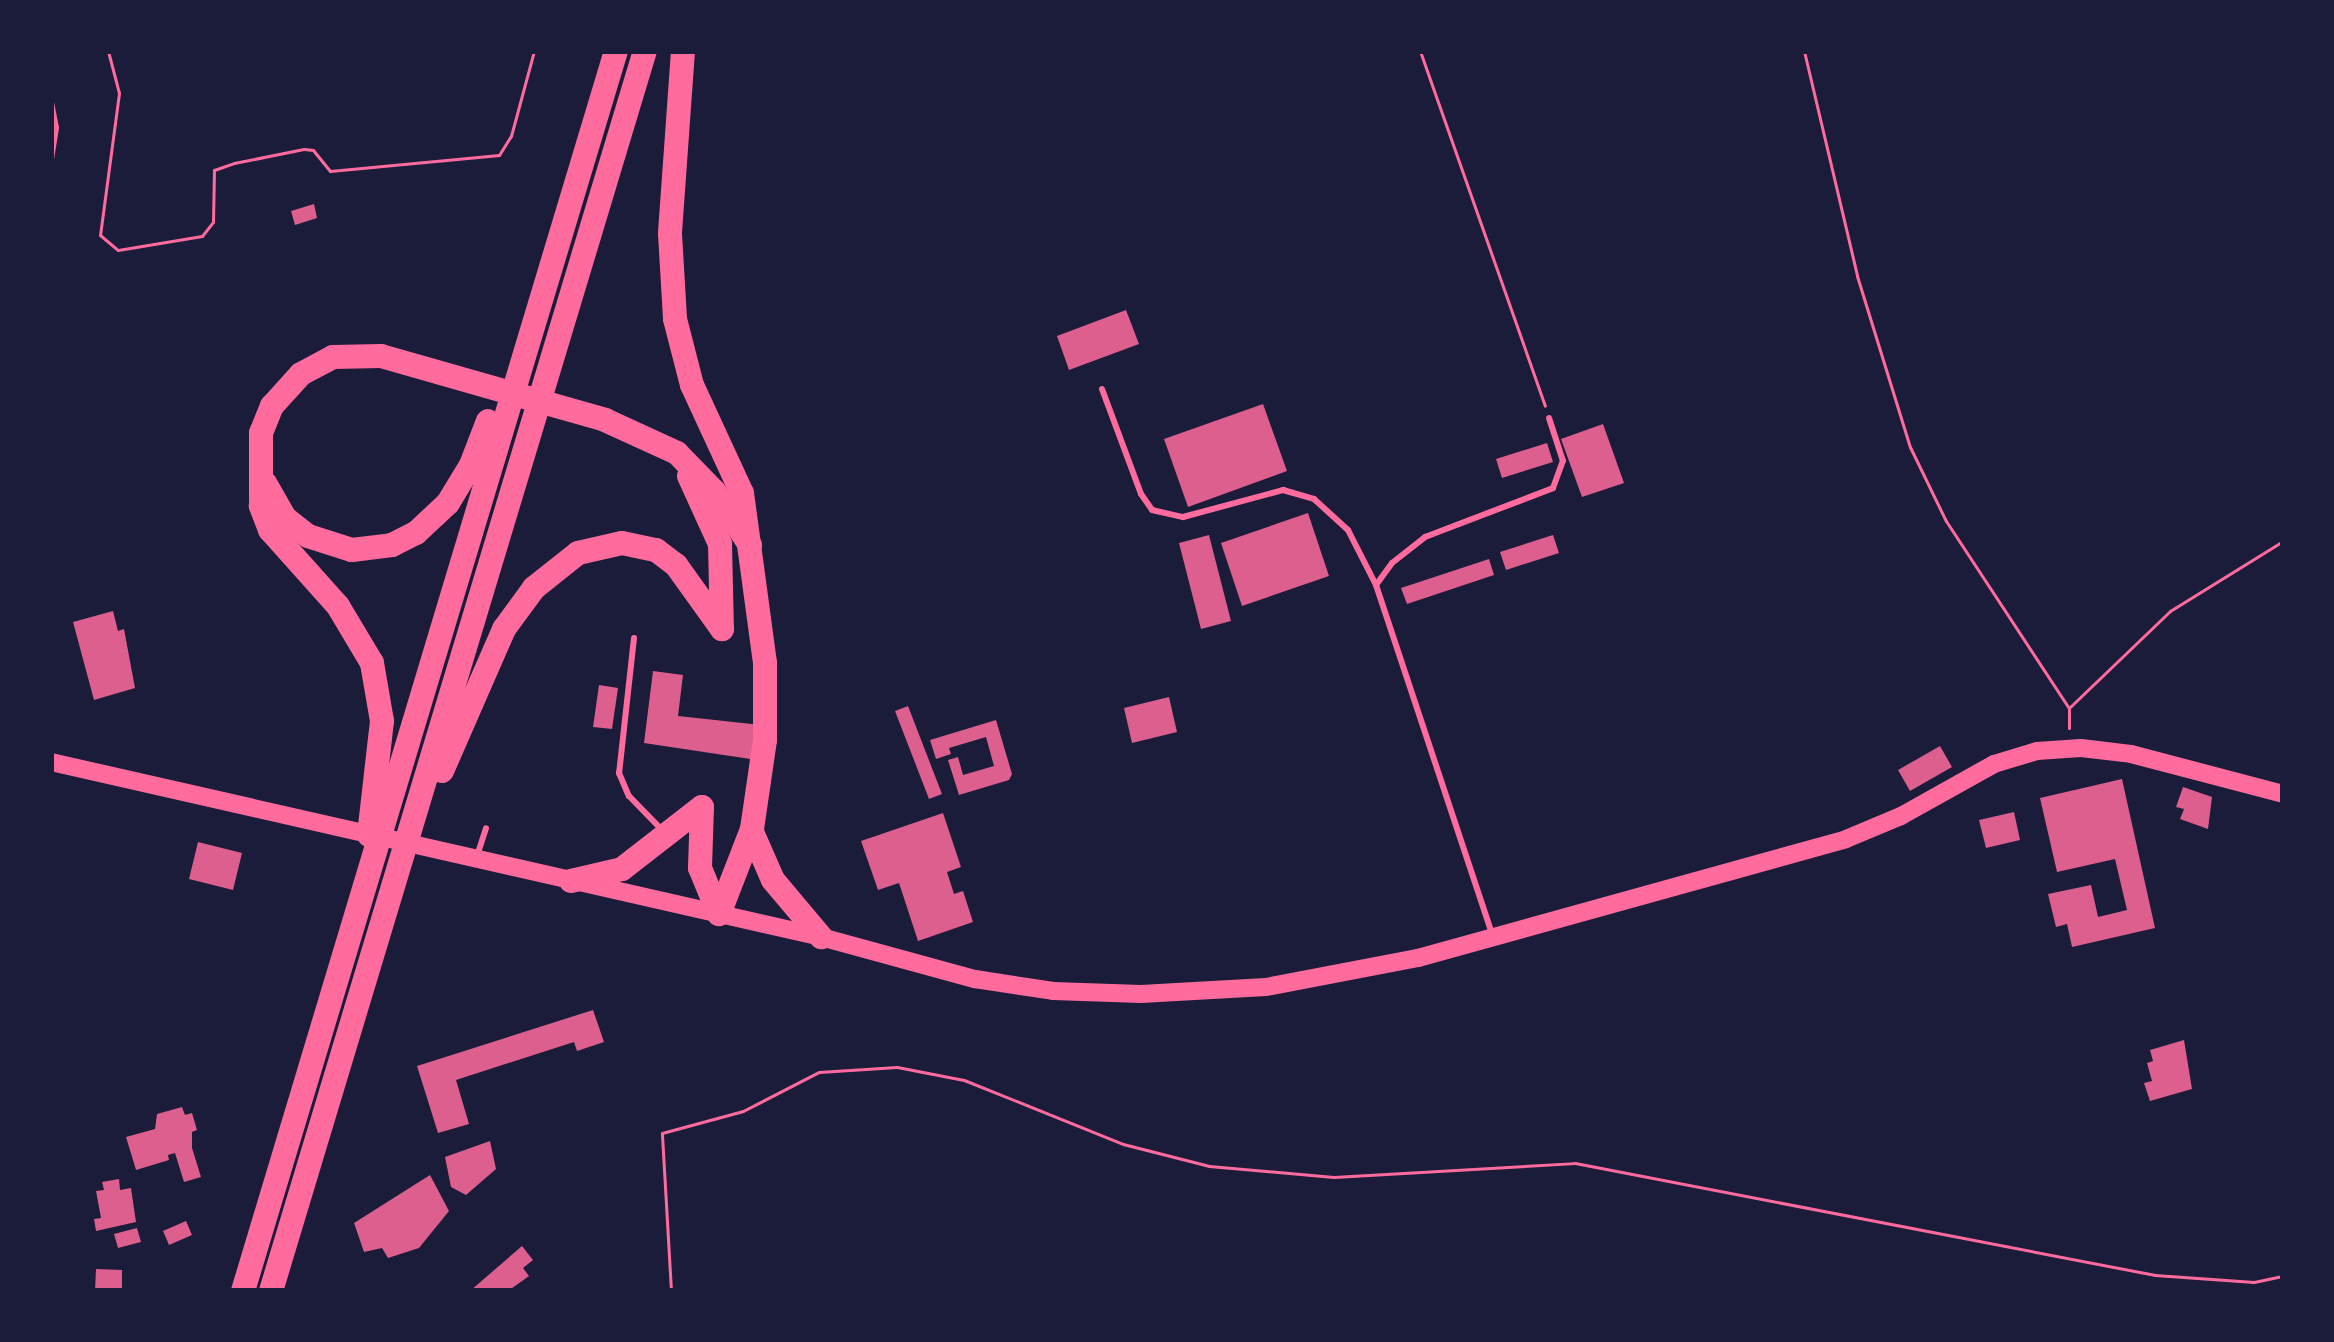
<!DOCTYPE html>
<html>
<head>
<meta charset="utf-8">
<style>
  body { margin:0 }
  #map { position:relative; width:2334px; height:1342px; overflow:hidden; background:#1b1b3a; font-family:"Fira Sans Condensed",sans-serif }
  div>[style] { position:absolute }
  [style*='--x'] { left:calc(var(--x)*1px); top:calc(var(--y)*1px); width:calc(var(--w)*1px); rotate:calc(var(--a)*1deg) }
  .building>* { inset:0; background:#dd5f8e }
  .path>* { height:3px; margin:-1.5px; padding:0 1.5px; transform-origin:1.5px; border-radius:1.5px; background:#ff6b9d }
  .service>* { height:6px; margin:-3px; padding:0 3px; transform-origin:3px; border-radius:3px; background:#ff6b9d }
  .secondary>* { height:18px; margin:-9px; padding:0 9px; transform-origin:9px; border-radius:9px; background:#ff6b9d }
  .motorway>* { height:24px; margin:-12px; padding:0 12px; transform-origin:12px; border-radius:12px; background:#ff6b9d }
  span { translate:-50% -50%; white-space:nowrap; text-align:center; line-height:1.15; -webkit-text-stroke:9px #1b1b3a; paint-order:stroke }
  .frame { position:absolute; inset:0; border:54px solid #1b1b3a; pointer-events:none }
</style>
</head>
<body>
<div id="map">
  <div class="building">
    <i style="clip-path:polygon(314px 204px,317px 218px,295px 225px,291px 211px)"></i>
    <i style="clip-path:polygon(1126px 310px,1139px 344px,1069px 370px,1057px 336px)"></i>
    <i style="clip-path:polygon(1263px 404px,1287px 471px,1188px 507px,1164px 439px)"></i>
    <i style="clip-path:polygon(1603px 424px,1624px 483px,1582px 497px,1561px 439px)"></i>
    <i style="clip-path:polygon(1547px 443px,1553px 462px,1502px 478px,1496px 459px)"></i>
    <i style="clip-path:polygon(1308px 513px,1329px 576px,1242px 606px,1221px 543px)"></i>
    <i style="clip-path:polygon(1209px 535px,1231px 621px,1201px 629px,1179px 543px)"></i>
    <i style="clip-path:polygon(1553px 535px,1559px 553px,1506px 570px,1500px 552px)"></i>
    <i style="clip-path:polygon(1489px 559px,1494px 575px,1407px 604px,1401px 588px)"></i>
    <i style="clip-path:polygon(113px 611px,118px 631px,124px 629px,135px 688px,94px 700px,73px 622px)"></i>
    <i style="clip-path:polygon(653px 671px,683px 675px,678px 716px,761px 725px,757px 760px,644px 743px)"></i>
    <i style="clip-path:polygon(599px 685px,618px 688px,612px 729px,593px 727px)"></i>
    <i style="clip-path:polygon(1169px 697px,1177px 732px,1132px 743px,1124px 708px)"></i>
    <i style="clip-path:polygon(908px 706px,942px 794px,929px 799px,895px 711px)"></i>
    <i style="clip-path:polygon(996px 720px,1012px 774px,1009px 780px,959px 795px,948px 760px,958px 757px,963px 775px,994px 766px,986px 737px,949px 748px,951px 754px,936px 759px,930px 740px)"></i>
    <i style="clip-path:polygon(1940px 746px,1952px 767px,1910px 791px,1898px 770px)"></i>
    <i style="clip-path:polygon(2122px 779px,2155px 928px,2072px 947px,2067px 924px,2056px 927px,2048px 894px,2091px 885px,2098px 917px,2127px 910px,2115px 859px,2057px 872px,2040px 798px)"></i>
    <i style="clip-path:polygon(2183px 787px,2212px 797px,2208px 829px,2180px 819px,2184px 809px,2176px 807px)"></i>
    <i style="clip-path:polygon(2014px 812px,2020px 840px,1986px 848px,1979px 820px)"></i>
    <i style="clip-path:polygon(943px 813px,961px 867px,947px 872px,954px 894px,963px 891px,973px 922px,918px 941px,899px 883px,878px 890px,861px 841px)"></i>
    <i style="clip-path:polygon(198px 842px,242px 853px,233px 890px,189px 879px)"></i>
    <i style="clip-path:polygon(593px 1010px,604px 1042px,577px 1051px,574px 1042px,456px 1080px,469px 1124px,438px 1133px,417px 1066px)"></i>
    <i style="clip-path:polygon(2184px 1040px,2192px 1089px,2150px 1101px,2144px 1083px,2152px 1081px,2147px 1063px,2153px 1061px,2150px 1050px)"></i>
    <i style="clip-path:polygon(182px 1107px,185px 1115px,192px 1113px,197px 1130px,192px 1132px,192px 1148px,201px 1177px,184px 1182px,175px 1153px,168px 1155px,169px 1160px,136px 1170px,126px 1137px,155px 1129px,157px 1114px)"></i>
    <i style="clip-path:polygon(490px 1141px,496px 1169px,466px 1195px,451px 1187px,445px 1157px)"></i>
    <i style="clip-path:polygon(430px 1175px,449px 1211px,419px 1248px,388px 1258px,382px 1248px,364px 1252px,354px 1223px)"></i>
    <i style="clip-path:polygon(119px 1179px,120px 1190px,131px 1188px,136px 1222px,96px 1231px,94px 1219px,101px 1218px,96px 1191px,104px 1190px,102px 1182px)"></i>
    <i style="clip-path:polygon(186px 1221px,192px 1235px,169px 1245px,163px 1231px)"></i>
    <i style="clip-path:polygon(137px 1228px,141px 1242px,118px 1248px,114px 1234px)"></i>
    <i style="clip-path:polygon(522px 1246px,533px 1260px,523px 1268px,529px 1276px,508px 1291px,470px 1291px)"></i>
    <i style="clip-path:polygon(96px 1269px,122px 1270px,122px 1291px,95px 1291px)"></i>
  </div>
  <div class="path">
    <i style="--x:108;--y:51;--w:43;--a:75.3"></i>
    <i style="--x:119;--y:93;--w:143;--a:97.6"></i>
    <i style="--x:100;--y:235;--w:23;--a:40"></i>
    <i style="--x:118;--y:250;--w:85;--a:-9.5"></i>
    <i style="--x:202;--y:236;--w:18;--a:-52"></i>
    <i style="--x:213;--y:222;--w:52;--a:-88.9"></i>
    <i style="--x:214;--y:170;--w:21;--a:-19"></i>
    <i style="--x:234;--y:163;--w:71;--a:-11.3"></i>
    <i style="--x:304;--y:149;--w:9;--a:6"></i>
    <i style="--x:313;--y:150;--w:27;--a:51"></i>
    <i style="--x:330;--y:171;--w:170;--a:-5.4"></i>
    <i style="--x:499;--y:155;--w:22;--a:-58"></i>
    <i style="--x:511;--y:136;--w:88;--a:-74.9"></i>
    <i style="--x:1420;--y:51;--w:376;--a:70.6"></i>
    <i style="--x:1804;--y:51;--w:231;--a:76.7"></i>
    <i style="--x:1857;--y:276;--w:179;--a:72.8"></i>
    <i style="--x:1910;--y:447;--w:82;--a:64.1"></i>
    <i style="--x:1946;--y:521;--w:224;--a:56.7"></i>
    <i style="--x:2069;--y:708;--w:20;--a:90"></i>
    <i style="--x:2070;--y:707;--w:139;--a:-43.8"></i>
    <i style="--x:2170;--y:611;--w:133;--a:-31.8"></i>
    <i style="--x:671;--y:1291;--w:158;--a:-93.3"></i>
    <i style="--x:662;--y:1133;--w:84;--a:-15.2"></i>
    <i style="--x:743;--y:1111;--w:85;--a:-27.2"></i>
    <i style="--x:819;--y:1072;--w:78;--a:-3.7"></i>
    <i style="--x:897;--y:1067;--w:68;--a:11"></i>
    <i style="--x:964;--y:1080;--w:171;--a:21.9"></i>
    <i style="--x:1123;--y:1144;--w:89;--a:14.3"></i>
    <i style="--x:1209;--y:1166;--w:125;--a:5"></i>
    <i style="--x:1334;--y:1177;--w:241;--a:-3.3"></i>
    <i style="--x:1575;--y:1163;--w:591;--a:10.93"></i>
    <i style="--x:2155;--y:1275;--w:99;--a:4"></i>
    <i style="--x:2254;--y:1282;--w:30;--a:-12"></i>
  </div>
  <div class="service">
    <i style="--x:51;--y:102;--w:26;--a:79"></i>
    <i style="--x:56;--y:128;--w:31;--a:99"></i>
    <i style="--x:1102;--y:389;--w:112;--a:69.6"></i>
    <i style="--x:1141;--y:494;--w:19;--a:55"></i>
    <i style="--x:1152;--y:510;--w:32;--a:13"></i>
    <i style="--x:1183;--y:517;--w:104;--a:-15.1"></i>
    <i style="--x:1283;--y:490;--w:32;--a:16"></i>
    <i style="--x:1314;--y:499;--w:46;--a:42.4"></i>
    <i style="--x:1348;--y:530;--w:62;--a:63"></i>
    <i style="--x:1376;--y:585;--w:368;--a:71.6"></i>
    <i style="--x:1376;--y:585;--w:27;--a:-54"></i>
    <i style="--x:1392;--y:563;--w:42;--a:-38.2"></i>
    <i style="--x:1425;--y:537;--w:137;--a:-20.9"></i>
    <i style="--x:1553;--y:488;--w:29;--a:-70"></i>
    <i style="--x:1563;--y:461;--w:45;--a:-108"></i>
    <i style="--x:634;--y:638;--w:136;--a:96.3"></i>
    <i style="--x:619;--y:773;--w:25;--a:67"></i>
    <i style="--x:629;--y:796;--w:49;--a:45.8"></i>
    <i style="--x:477;--y:856;--w:29;--a:-72"></i>
  </div>
  <div class="secondary">
    <i style="--x:51;--y:762;--w:790;--a:12.8"></i>
    <i style="--x:821;--y:937;--w:160;--a:15.3"></i>
    <i style="--x:975;--y:979;--w:79;--a:8.7"></i>
    <i style="--x:1053;--y:991;--w:88;--a:2"></i>
    <i style="--x:1141;--y:994;--w:125;--a:-3.2"></i>
    <i style="--x:1266;--y:987;--w:155;--a:-10.8"></i>
    <i style="--x:1418;--y:958;--w:444;--a:-15.5"></i>
    <i style="--x:1846;--y:839;--w:60;--a:-22.7"></i>
    <i style="--x:1901;--y:816;--w:107;--a:-29.2"></i>
    <i style="--x:1994;--y:764;--w:45;--a:-16.8"></i>
    <i style="--x:2037;--y:751;--w:44;--a:-3.9"></i>
    <i style="--x:2081;--y:748;--w:50;--a:6.8"></i>
    <i style="--x:2131;--y:754;--w:157;--a:14.7"></i>
  </div>
  <div class="motorway">
    <i style="--x:683;--y:51;--w:183;--a:94.1"></i>
    <i style="--x:670;--y:234;--w:85;--a:86.6"></i>
    <i style="--x:675;--y:319;--w:68;--a:75.6"></i>
    <i style="--x:692;--y:385;--w:119;--a:65.2"></i>
    <i style="--x:742;--y:493;--w:172;--a:82.3"></i>
    <i style="--x:765;--y:663;--w:77;--a:90"></i>
    <i style="--x:765;--y:740;--w:90;--a:98.3"></i>
    <i style="--x:752;--y:829;--w:91;--a:111.2"></i>
    <i style="--x:689;--y:476;--w:75;--a:65.5"></i>
    <i style="--x:720;--y:544;--w:85;--a:88.7"></i>
    <i style="--x:265;--y:483;--w:40;--a:60.3"></i>
    <i style="--x:285;--y:518;--w:29;--a:38"></i>
    <i style="--x:308;--y:536;--w:46;--a:17.7"></i>
    <i style="--x:352;--y:550;--w:40;--a:-7.1"></i>
    <i style="--x:392;--y:545;--w:27;--a:-27"></i>
    <i style="--x:416;--y:533;--w:44;--a:-43.2"></i>
    <i style="--x:448;--y:503;--w:44;--a:-58.8"></i>
    <i style="--x:471;--y:465;--w:47;--a:-68.9"></i>
    <i style="--x:442;--y:771;--w:155;--a:-66.4"></i>
    <i style="--x:504;--y:629;--w:51;--a:-53.8"></i>
    <i style="--x:534;--y:588;--w:56;--a:-38.5"></i>
    <i style="--x:578;--y:553;--w:45;--a:-12.8"></i>
    <i style="--x:622;--y:543;--w:35;--a:12"></i>
    <i style="--x:656;--y:550;--w:25;--a:37"></i>
    <i style="--x:676;--y:565;--w:79;--a:54.3"></i>
    <i style="--x:702;--y:807;--w:61;--a:91.9"></i>
    <i style="--x:700;--y:868;--w:50;--a:67.6"></i>
    <i style="--x:752;--y:832;--w:52;--a:66.4"></i>
    <i style="--x:773;--y:880;--w:75;--a:49.9"></i>
    <i style="--x:369;--y:835;--w:115;--a:-83.5"></i>
    <i style="--x:382;--y:721;--w:59;--a:-99.8"></i>
    <i style="--x:372;--y:663;--w:66;--a:-120.8"></i>
    <i style="--x:338;--y:606;--w:102;--a:-131.8"></i>
    <i style="--x:270;--y:530;--w:26;--a:-111"></i>
    <i style="--x:261;--y:506;--w:73;--a:-90"></i>
    <i style="--x:261;--y:433;--w:29;--a:-68"></i>
    <i style="--x:272;--y:406;--w:43;--a:-47.8"></i>
    <i style="--x:301;--y:374;--w:36;--a:-28"></i>
    <i style="--x:333;--y:357;--w:48;--a:-1.2"></i>
    <i style="--x:381;--y:356;--w:233;--a:15.9"></i>
    <i style="--x:605;--y:420;--w:79;--a:24.6"></i>
    <i style="--x:677;--y:453;--w:53;--a:45.8"></i>
    <i style="--x:714;--y:491;--w:65;--a:56.3"></i>
    <i style="--x:571;--y:881;--w:52;--a:-13.2"></i>
    <i style="--x:622;--y:869;--w:101;--a:-37.8"></i>
    <i style="--x:243;--y:1291;--w:1295;--a:-73.26"></i>
    <i style="--x:271;--y:1291;--w:1295;--a:-73.22"></i>
  </div>
  <div class="frame"></div>
</div>
</body>
</html>
